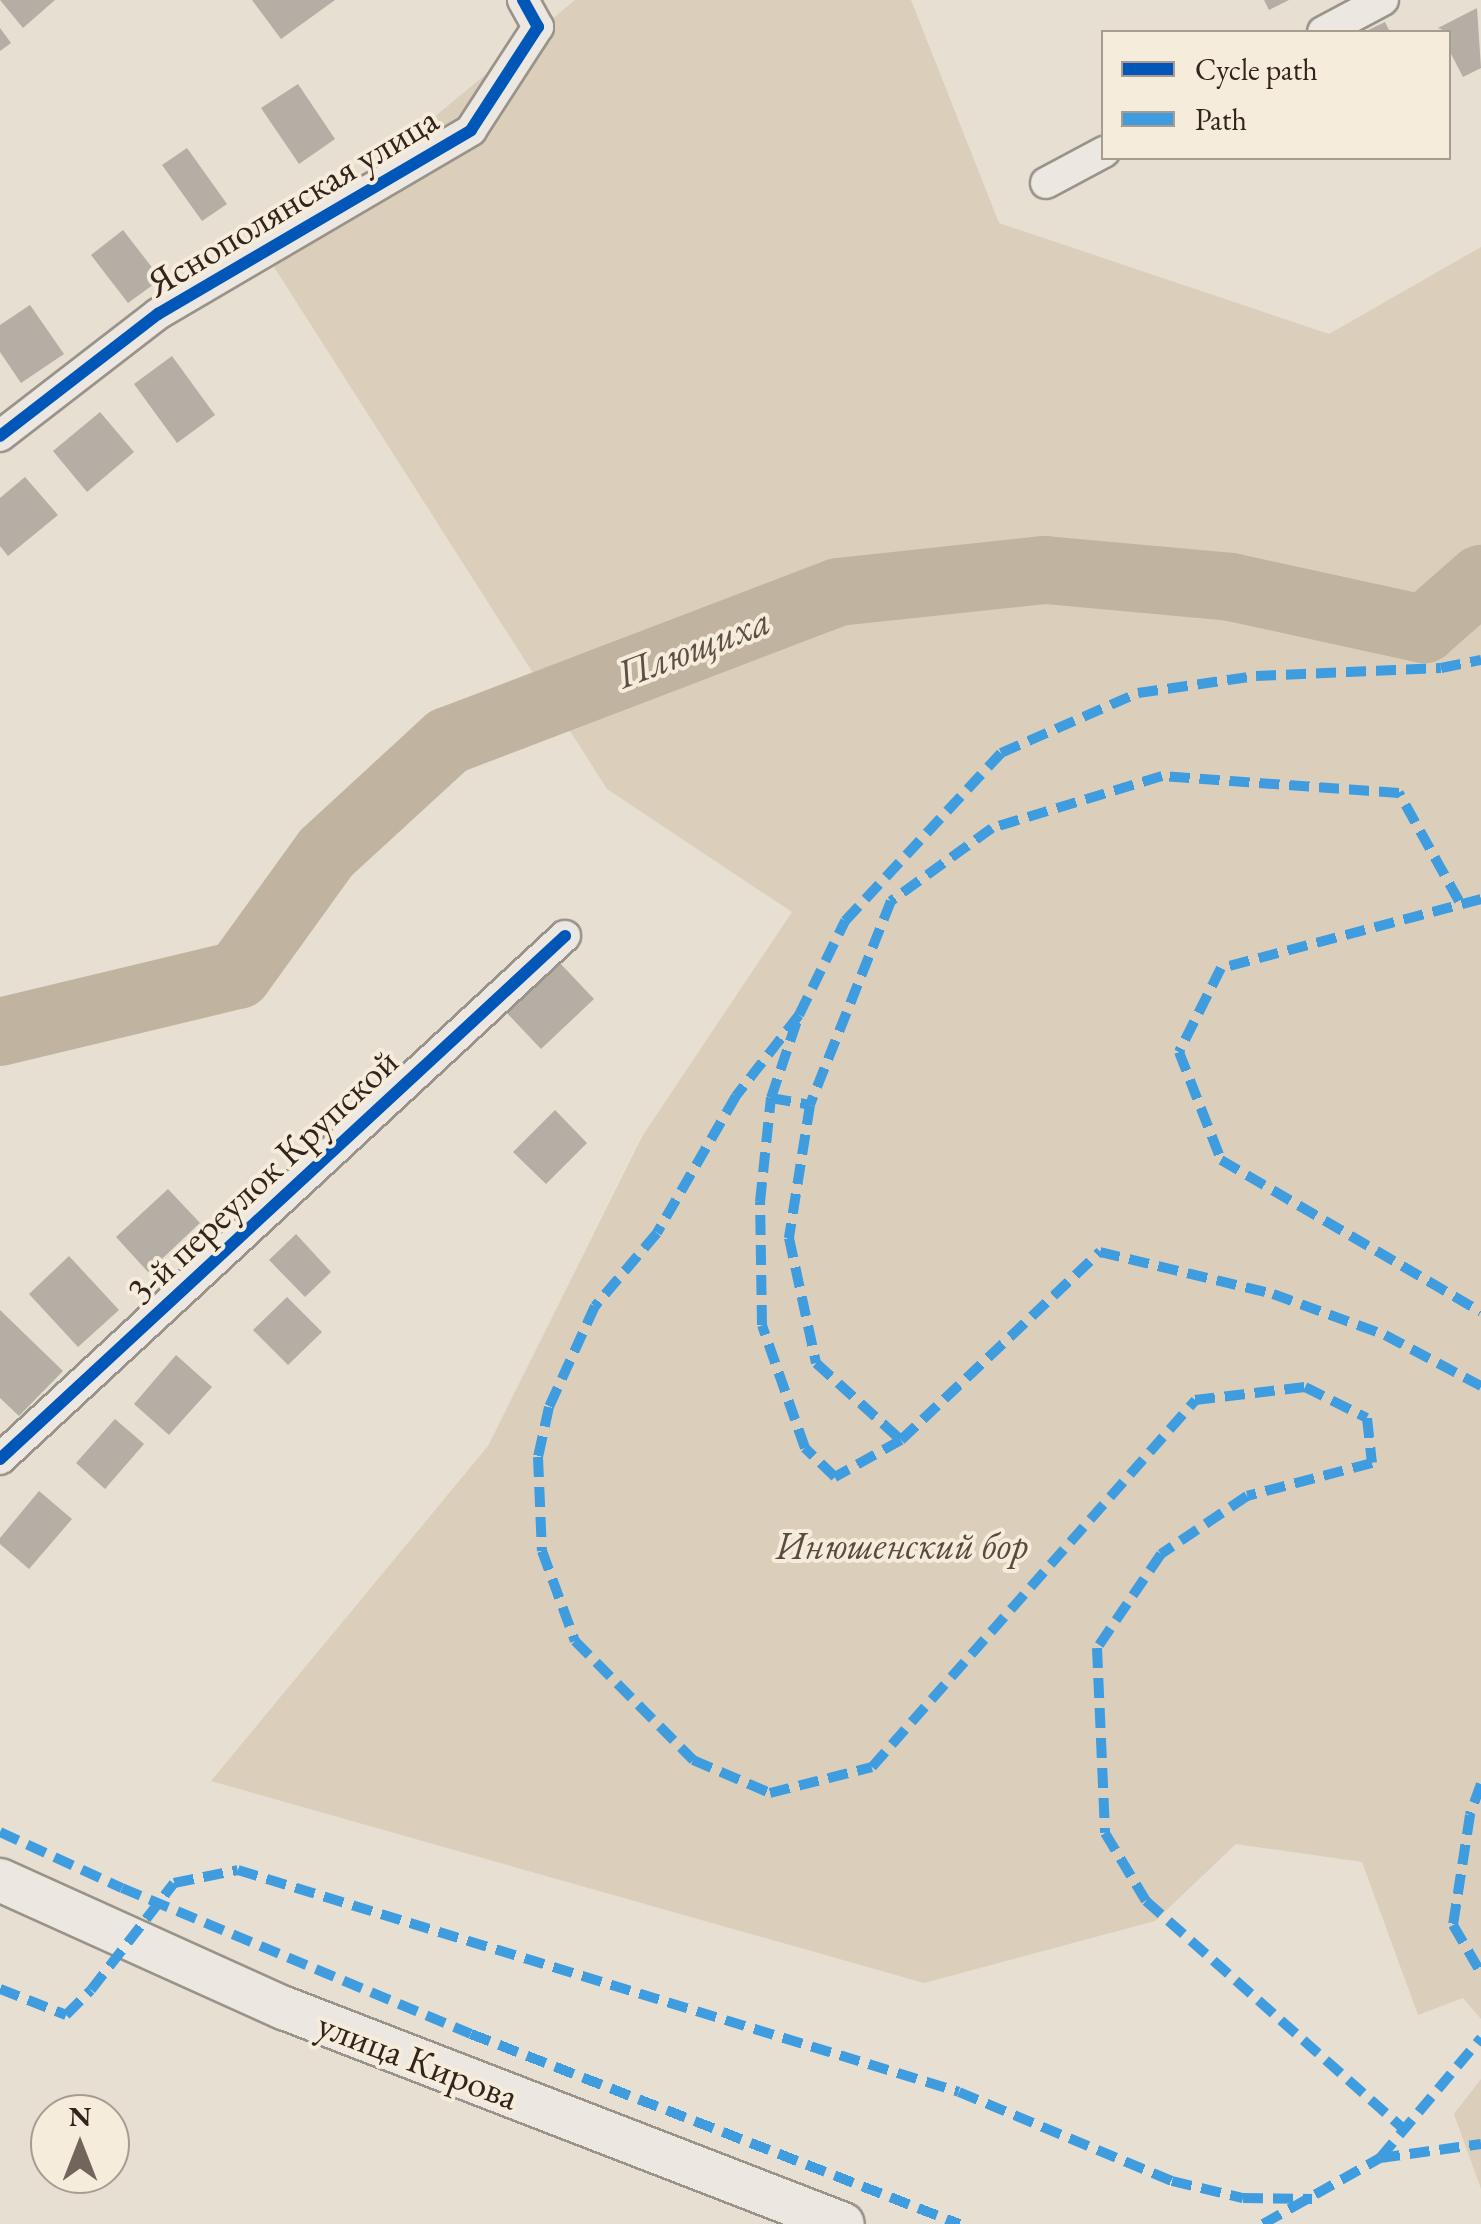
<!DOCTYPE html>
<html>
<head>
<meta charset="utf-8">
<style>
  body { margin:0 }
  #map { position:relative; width:1481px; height:2224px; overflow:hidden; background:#e7dfd1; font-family:"EB Garamond",serif }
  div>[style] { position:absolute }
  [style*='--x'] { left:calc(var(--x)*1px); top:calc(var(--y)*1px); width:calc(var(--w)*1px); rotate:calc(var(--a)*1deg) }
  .green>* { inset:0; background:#dbcfbc }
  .river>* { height:68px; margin:-34px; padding:0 34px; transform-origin:34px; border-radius:34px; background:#c0b4a1 }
  .building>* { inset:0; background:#b4aea4 }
  .roads { filter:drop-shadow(2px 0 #99938a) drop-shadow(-2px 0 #99938a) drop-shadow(0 2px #99938a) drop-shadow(0 -2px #99938a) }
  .minor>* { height:30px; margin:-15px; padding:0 15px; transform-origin:15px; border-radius:15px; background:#ece8e1 }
  .secondary>* { height:42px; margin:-21px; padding:0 21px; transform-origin:21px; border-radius:21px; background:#ece8e1 }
  .quiet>* { height:10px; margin-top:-5px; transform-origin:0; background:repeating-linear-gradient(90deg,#3e9cdf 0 20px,transparent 0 30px) }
  .cycleway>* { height:12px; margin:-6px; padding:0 6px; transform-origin:6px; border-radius:6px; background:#0057b8 }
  span { translate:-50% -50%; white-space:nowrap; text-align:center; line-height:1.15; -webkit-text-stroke:8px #f6ecdb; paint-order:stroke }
  .street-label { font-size:38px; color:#32231d }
  .park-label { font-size:38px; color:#5a4b40; font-style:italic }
  .water-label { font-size:40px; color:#5e4f44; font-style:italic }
  .legend { position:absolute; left:1101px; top:30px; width:350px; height:130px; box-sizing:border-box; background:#f6ecdb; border:2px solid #a89c8f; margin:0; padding:12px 18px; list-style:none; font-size:30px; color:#32231d }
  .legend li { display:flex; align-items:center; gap:20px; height:50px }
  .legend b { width:50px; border:2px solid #a89c8f }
  .north { position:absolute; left:30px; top:2094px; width:100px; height:100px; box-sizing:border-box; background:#f6ecdb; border:2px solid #a89c8f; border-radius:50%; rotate:0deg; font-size:28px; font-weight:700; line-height:40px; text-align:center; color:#32231d }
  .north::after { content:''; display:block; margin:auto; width:35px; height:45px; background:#71655c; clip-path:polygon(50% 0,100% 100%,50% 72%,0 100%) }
</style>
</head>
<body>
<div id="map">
  <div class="green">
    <i style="clip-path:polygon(575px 0,911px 0,999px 223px,1329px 334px,1481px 247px,1481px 2019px,1463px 1998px,1418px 2015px,1362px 1862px,1236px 1844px,1155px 1921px,924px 1983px,211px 1781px,488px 1446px,643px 1135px,792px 912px,607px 789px,267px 256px)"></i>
    <i style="clip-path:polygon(1481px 2079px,1481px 2189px,1454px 2114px)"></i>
  </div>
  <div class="river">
    <i style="--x:0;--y:1032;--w:245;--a:-13.5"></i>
    <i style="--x:238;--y:975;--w:150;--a:-54.2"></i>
    <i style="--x:326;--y:853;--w:166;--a:-42.6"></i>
    <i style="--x:448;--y:741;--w:417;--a:-20.9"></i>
    <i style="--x:838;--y:592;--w:208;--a:-6.1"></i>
    <i style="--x:1045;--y:570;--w:187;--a:5.2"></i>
    <i style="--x:1231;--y:587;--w:198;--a:12.3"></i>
    <i style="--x:1424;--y:629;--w:76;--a:-41.3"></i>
  </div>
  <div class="building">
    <i style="clip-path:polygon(0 0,55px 0,23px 28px)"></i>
    <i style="clip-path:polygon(252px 0,335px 0,281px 39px)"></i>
    <i style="clip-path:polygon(1264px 0,1289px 0,1269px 10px)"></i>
    <i style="clip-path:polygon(1477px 8px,1481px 68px,1463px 77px,1448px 48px,1448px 32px,1438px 28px)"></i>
    <i style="clip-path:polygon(1385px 22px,1390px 32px,1364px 32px)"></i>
    <i style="clip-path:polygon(0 28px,11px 43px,0 51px)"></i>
    <i style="clip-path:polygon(298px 84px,335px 139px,299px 164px,261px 108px)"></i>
    <i style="clip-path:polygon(187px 148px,227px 204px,202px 221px,162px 165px)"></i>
    <i style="clip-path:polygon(123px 230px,161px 279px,128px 303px,91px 255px)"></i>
    <i style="clip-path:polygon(30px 305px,64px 354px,21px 383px,0 352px,0 325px)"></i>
    <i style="clip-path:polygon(172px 356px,215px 415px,177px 443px,134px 384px)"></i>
    <i style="clip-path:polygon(100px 412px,134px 452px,87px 492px,53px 451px)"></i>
    <i style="clip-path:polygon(25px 477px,58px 515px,8px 556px,0 546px,0 498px)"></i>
    <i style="clip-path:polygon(558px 961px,594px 999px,541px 1049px,505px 1011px)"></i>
    <i style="clip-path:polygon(555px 1110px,587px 1143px,546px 1184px,513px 1152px)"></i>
    <i style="clip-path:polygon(168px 1189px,200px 1223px,148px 1272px,116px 1237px)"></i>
    <i style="clip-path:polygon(296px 1234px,331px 1272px,305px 1297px,269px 1260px)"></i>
    <i style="clip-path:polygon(69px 1256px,119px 1310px,78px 1347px,29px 1294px)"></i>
    <i style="clip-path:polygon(287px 1297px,322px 1332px,288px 1365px,253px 1330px)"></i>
    <i style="clip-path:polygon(0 1310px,63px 1371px,19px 1416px,0 1398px)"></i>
    <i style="clip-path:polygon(176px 1355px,212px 1387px,169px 1435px,134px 1404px)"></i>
    <i style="clip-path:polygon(115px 1419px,144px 1444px,105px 1489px,76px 1463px)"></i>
    <i style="clip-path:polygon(39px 1491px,72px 1519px,29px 1569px,0 1544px,0 1538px)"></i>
  </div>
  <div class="roads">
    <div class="minor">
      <i style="--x:1323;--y:32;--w:68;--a:-28.1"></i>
      <i style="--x:1046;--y:183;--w:66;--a:-28.1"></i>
      <i style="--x:0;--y:436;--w:200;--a:-37.7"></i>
      <i style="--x:158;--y:314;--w:363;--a:-30.4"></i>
      <i style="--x:471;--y:130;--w:123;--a:-57"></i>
      <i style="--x:538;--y:27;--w:31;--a:-119"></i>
      <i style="--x:0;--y:1459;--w:770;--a:-42.79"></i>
    </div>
    <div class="secondary">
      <i style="--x:0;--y:1880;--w:312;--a:24.3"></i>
      <i style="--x:284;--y:2008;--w:599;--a:21.13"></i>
    </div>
  </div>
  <div class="quiet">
    <i style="--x:1481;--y:899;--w:269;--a:165.1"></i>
    <i style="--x:1221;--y:968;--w:94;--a:116.6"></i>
    <i style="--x:1179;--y:1052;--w:116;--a:68.7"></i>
    <i style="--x:1221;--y:1160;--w:301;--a:30.3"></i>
    <i style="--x:1459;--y:901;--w:124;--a:-119.1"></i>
    <i style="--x:1399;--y:793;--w:238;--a:-175.9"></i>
    <i style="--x:1162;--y:776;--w:178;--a:163"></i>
    <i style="--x:992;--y:828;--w:125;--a:144.1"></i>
    <i style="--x:891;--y:901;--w:219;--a:111.7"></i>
    <i style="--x:810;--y:1105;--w:135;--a:99"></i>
    <i style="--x:789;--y:1238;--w:128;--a:77.8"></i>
    <i style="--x:816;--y:1363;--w:115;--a:42.2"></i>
    <i style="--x:901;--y:1440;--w:274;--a:-43.4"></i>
    <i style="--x:1100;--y:1252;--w:178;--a:13.6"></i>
    <i style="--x:1273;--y:1294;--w:119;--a:20.1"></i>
    <i style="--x:1385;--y:1335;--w:109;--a:28"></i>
    <i style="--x:799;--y:1015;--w:103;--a:127.9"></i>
    <i style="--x:736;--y:1096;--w:158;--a:120"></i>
    <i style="--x:657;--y:1233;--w:96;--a:130.3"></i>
    <i style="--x:595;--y:1306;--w:111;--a:114.5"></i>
    <i style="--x:549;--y:1407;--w:51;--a:102.4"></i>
    <i style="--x:538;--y:1457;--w:94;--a:87.6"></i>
    <i style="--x:542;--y:1551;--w:96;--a:69.9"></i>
    <i style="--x:575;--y:1641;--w:168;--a:45.2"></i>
    <i style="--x:693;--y:1760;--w:84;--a:23.2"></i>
    <i style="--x:770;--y:1793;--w:105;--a:-14.3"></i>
    <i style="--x:872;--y:1767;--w:489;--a:-48.6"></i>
    <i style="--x:1195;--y:1400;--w:111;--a:-6.7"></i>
    <i style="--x:1305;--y:1387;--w:69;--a:26.6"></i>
    <i style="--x:1367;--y:1418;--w:45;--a:83.7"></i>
    <i style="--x:1372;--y:1463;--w:129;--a:165.2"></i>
    <i style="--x:1247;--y:1496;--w:104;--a:146"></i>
    <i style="--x:1161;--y:1554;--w:114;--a:124.2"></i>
    <i style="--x:1097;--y:1648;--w:185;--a:87.5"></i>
    <i style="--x:1105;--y:1833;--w:79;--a:58.9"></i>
    <i style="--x:1146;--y:1901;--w:344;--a:41.5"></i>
    <i style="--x:771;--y:1098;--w:40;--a:10"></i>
    <i style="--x:901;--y:1440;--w:76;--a:150.7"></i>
    <i style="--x:835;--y:1477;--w:42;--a:-136"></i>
    <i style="--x:805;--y:1448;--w:130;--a:-109.3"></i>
    <i style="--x:762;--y:1325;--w:123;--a:-90.9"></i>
    <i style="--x:760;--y:1202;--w:105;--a:-84"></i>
    <i style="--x:771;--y:1098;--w:88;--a:-71.4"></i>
    <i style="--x:799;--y:1015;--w:105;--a:-63.9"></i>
    <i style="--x:845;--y:921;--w:229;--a:-47.1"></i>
    <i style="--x:1001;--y:753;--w:150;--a:-23.7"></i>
    <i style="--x:1138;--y:693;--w:119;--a:-8.2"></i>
    <i style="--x:1256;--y:676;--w:185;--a:-2.5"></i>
    <i style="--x:1441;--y:668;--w:41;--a:-11.3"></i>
    <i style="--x:1481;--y:1784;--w:33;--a:110"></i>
    <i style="--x:1470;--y:1815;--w:111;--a:98.8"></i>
    <i style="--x:1453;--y:1925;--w:56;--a:59.7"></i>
    <i style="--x:0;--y:1832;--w:134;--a:24.7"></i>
    <i style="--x:122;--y:1888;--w:378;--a:22.7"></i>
    <i style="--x:471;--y:2034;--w:524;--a:21.27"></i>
    <i style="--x:0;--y:1989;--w:71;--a:21.5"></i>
    <i style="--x:66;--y:2015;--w:35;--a:-45"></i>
    <i style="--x:91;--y:1990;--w:135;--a:-52.2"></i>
    <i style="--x:174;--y:1883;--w:65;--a:-11.5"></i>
    <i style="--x:238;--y:1870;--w:754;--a:17.11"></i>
    <i style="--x:959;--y:2092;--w:231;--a:22.7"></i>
    <i style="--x:1172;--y:2181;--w:73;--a:13.5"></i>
    <i style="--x:1243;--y:2198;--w:69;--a:0.8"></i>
    <i style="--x:1380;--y:2158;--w:157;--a:-49.9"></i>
    <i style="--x:1263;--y:2224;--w:134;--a:-29.4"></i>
    <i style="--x:1380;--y:2158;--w:102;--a:-7.9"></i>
  </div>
  <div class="cycleway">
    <i style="--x:0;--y:436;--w:200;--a:-37.7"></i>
    <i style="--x:158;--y:314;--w:363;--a:-30.4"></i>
    <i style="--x:471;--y:130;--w:123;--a:-57"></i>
    <i style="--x:538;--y:27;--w:31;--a:-119"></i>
    <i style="--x:0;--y:1459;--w:770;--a:-42.79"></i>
  </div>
  <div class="street-label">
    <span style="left:292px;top:201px;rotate:-31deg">Яснополянская улица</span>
    <span style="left:262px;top:1176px;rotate:-43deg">3-й переулок Крупской</span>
    <span style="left:418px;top:2060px;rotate:21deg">улица Кирова</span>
  </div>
  <div class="park-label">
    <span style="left:902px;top:1545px">Инюшенский бор</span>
  </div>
  <div class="water-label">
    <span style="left:693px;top:647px;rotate:-21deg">Плющиха</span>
  </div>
  <ul class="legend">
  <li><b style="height:12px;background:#0057b8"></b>Cycle path</li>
  <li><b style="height:12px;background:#3e9cdf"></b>Path</li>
  </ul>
  <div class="north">N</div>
</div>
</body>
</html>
